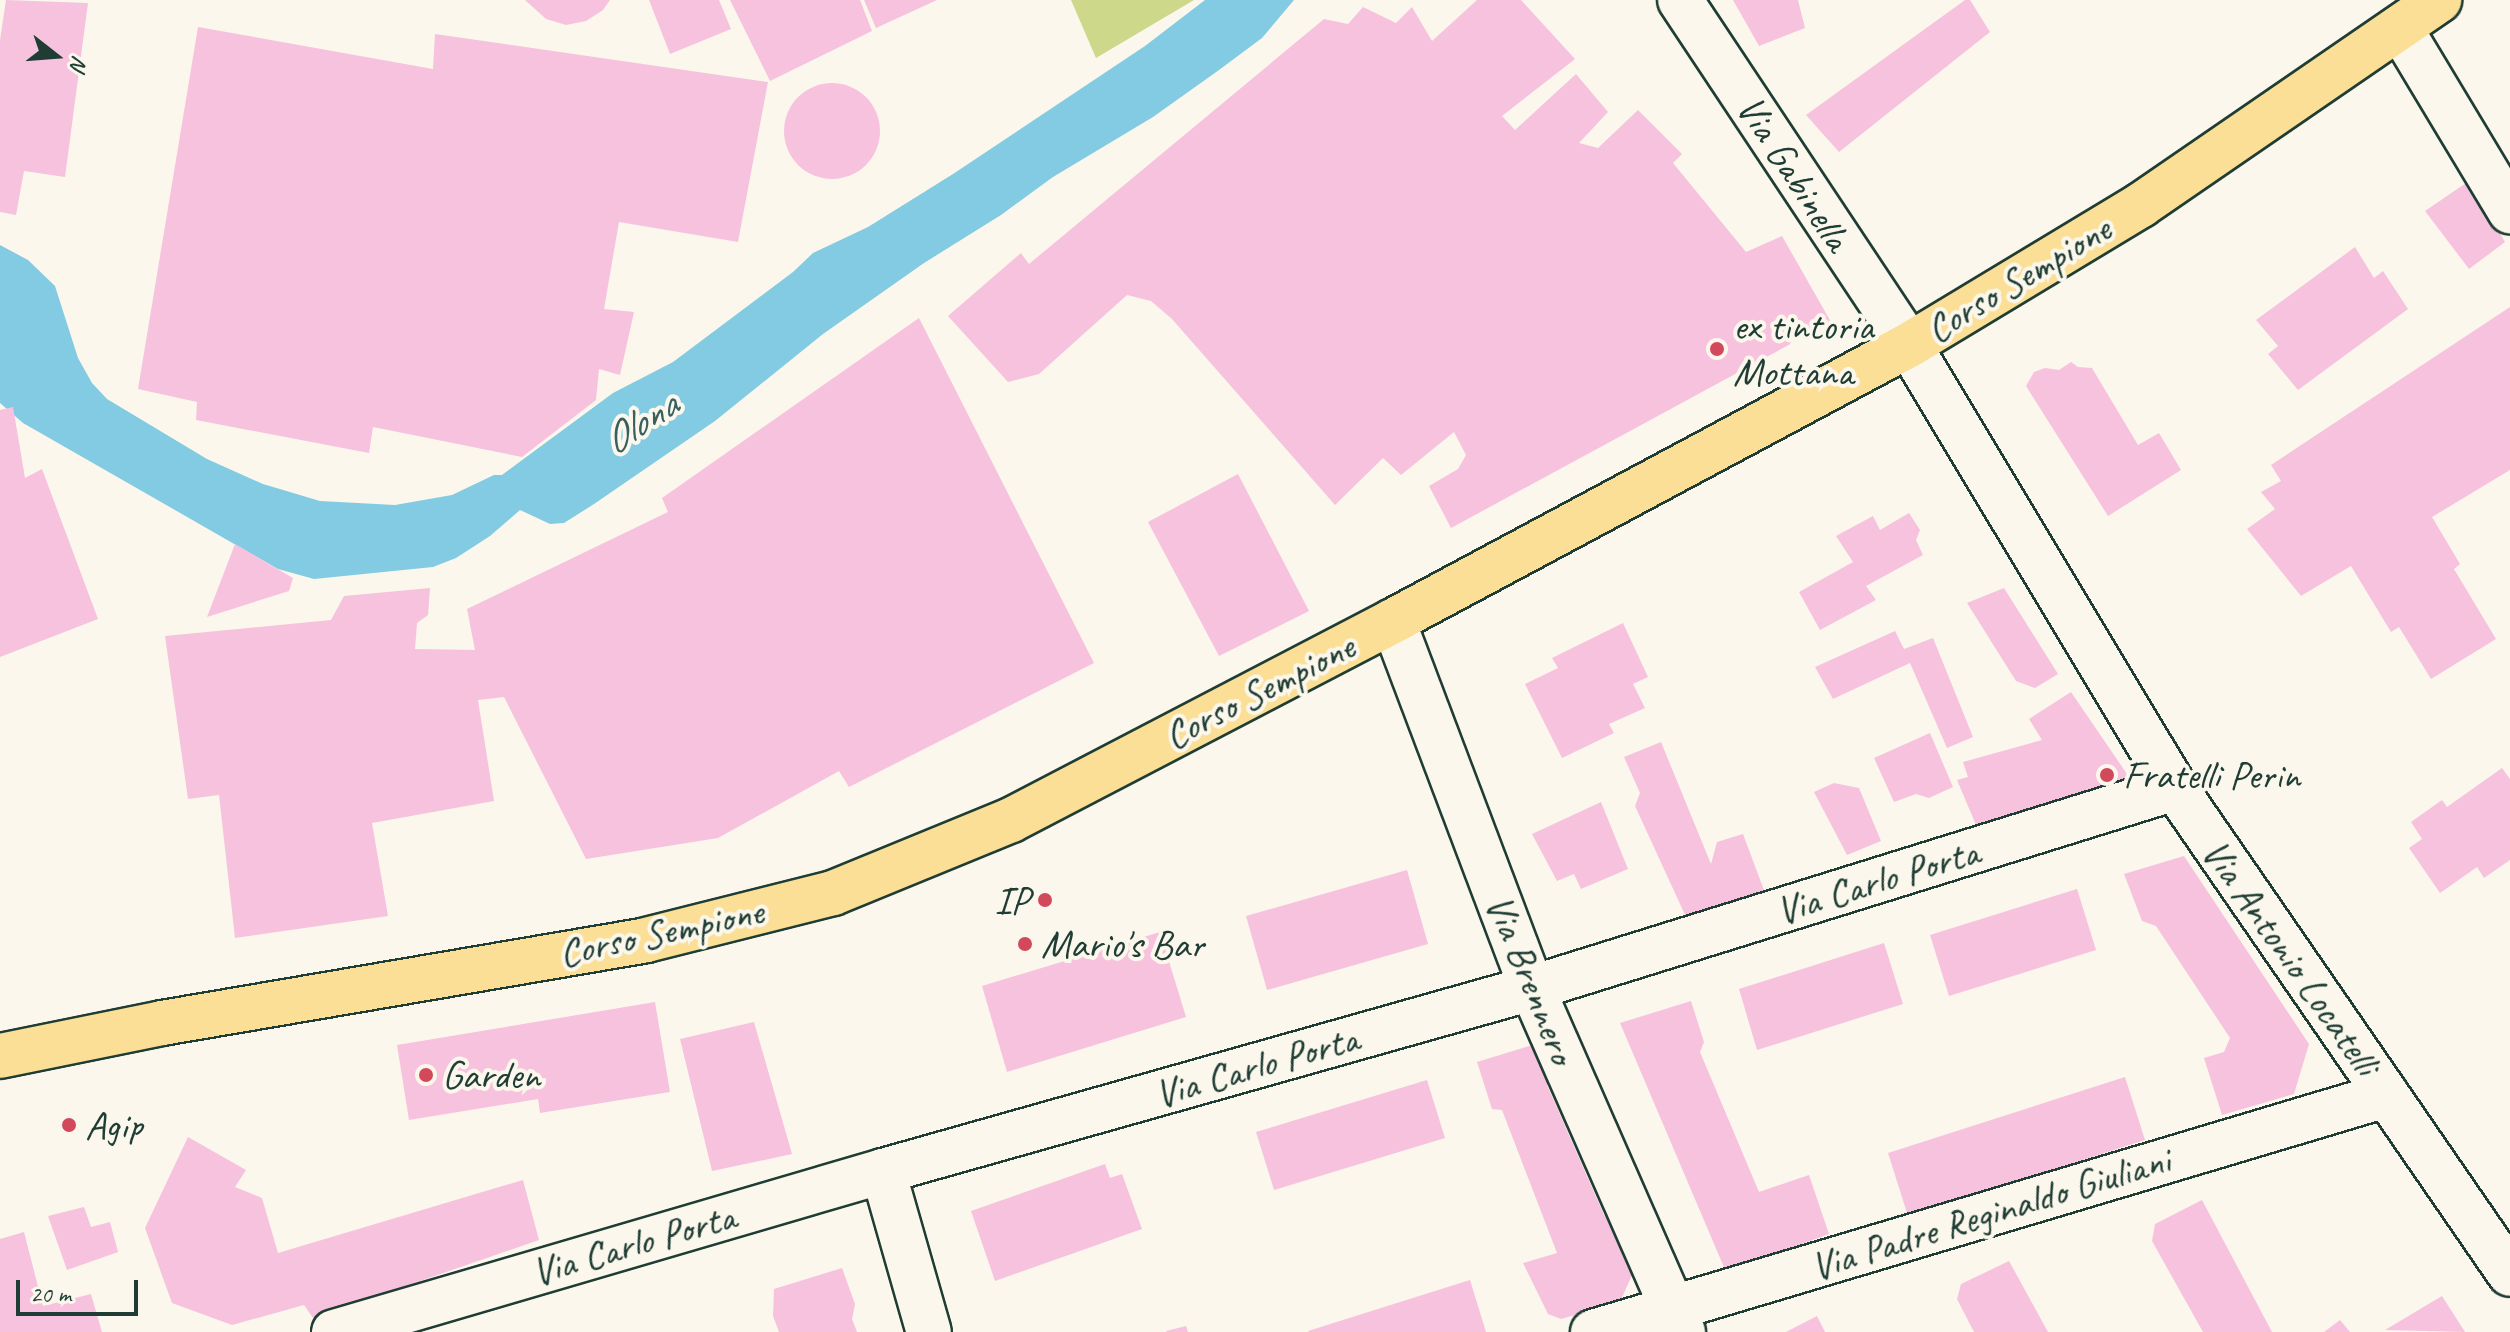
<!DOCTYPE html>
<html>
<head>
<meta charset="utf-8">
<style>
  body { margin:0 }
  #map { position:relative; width:2510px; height:1332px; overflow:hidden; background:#fbf7ec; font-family:Caveat,sans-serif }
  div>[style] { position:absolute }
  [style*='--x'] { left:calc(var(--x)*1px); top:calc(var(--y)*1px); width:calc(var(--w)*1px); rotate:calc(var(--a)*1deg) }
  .green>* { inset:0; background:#cdd88b }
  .water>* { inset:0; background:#82cbe2 }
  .building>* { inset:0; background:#f7c2de }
  .round { border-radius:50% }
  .roads { filter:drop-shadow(2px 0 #1f3d34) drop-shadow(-2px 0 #1f3d34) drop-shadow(0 2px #1f3d34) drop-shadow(0 -2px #1f3d34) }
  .minor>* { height:44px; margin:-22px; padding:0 22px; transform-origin:22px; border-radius:22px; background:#fbf7ec }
  .major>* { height:44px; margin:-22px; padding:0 22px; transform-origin:22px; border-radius:22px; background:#fbdf96 }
  .dots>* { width:22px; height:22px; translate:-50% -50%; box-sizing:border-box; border:4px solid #fbf7ec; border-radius:50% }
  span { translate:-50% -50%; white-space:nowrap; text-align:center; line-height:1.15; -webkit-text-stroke:8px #fbf7ec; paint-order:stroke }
  .street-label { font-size:40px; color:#1f3d34 }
  .poi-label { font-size:40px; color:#1f3d34 }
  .left { translate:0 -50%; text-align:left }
  .right { translate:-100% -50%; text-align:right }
  .water-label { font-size:42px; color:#386060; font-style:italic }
  .north { position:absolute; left:16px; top:16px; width:80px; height:80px; -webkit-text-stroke:6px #fbf7ec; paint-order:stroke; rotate:107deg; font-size:22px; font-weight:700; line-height:32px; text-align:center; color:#1f3d34 }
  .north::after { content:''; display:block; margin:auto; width:28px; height:36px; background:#1f3d34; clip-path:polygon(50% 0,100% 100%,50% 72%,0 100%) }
  .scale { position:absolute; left:16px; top:1280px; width:122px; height:36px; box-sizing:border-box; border:4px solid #1f3d34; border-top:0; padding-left:10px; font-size:24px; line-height:28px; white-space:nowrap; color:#1f3d34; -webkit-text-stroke:6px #fbf7ec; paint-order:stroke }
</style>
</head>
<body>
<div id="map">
  <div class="green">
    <i style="clip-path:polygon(1071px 0,1194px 0,1096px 58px)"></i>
  </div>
  <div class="water">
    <i style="clip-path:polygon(1205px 0,1294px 0,1262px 38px,1219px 70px,1153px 117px,1053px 177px,1001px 215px,924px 263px,823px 334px,715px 421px,594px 504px,564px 523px,550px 524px,520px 510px,490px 536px,456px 558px,433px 567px,314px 579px,278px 569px,23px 423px,0 403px,0 245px,28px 260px,55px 286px,78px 358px,92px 383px,107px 399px,207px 459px,263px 484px,320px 501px,395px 505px,452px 495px,494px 475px,502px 475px,613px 393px,673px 362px,793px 272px,813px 253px,868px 227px,953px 174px,1145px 46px)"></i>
  </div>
  <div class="building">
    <i style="clip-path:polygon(6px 0,88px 3px,65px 177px,24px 171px,16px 215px,0 212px,0 40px)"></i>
    <i style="clip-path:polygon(525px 0,610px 0,603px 10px,586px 21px,566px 25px,546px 19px)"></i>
    <i style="clip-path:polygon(649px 0,719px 0,731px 29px,670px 54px)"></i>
    <i style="clip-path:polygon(730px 0,860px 0,872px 31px,770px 81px)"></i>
    <i style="clip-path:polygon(864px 0,937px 0,876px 28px)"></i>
    <i style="clip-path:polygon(1477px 0,1521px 0,1575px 59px,1502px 116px,1515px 130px,1576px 74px,1608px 112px,1579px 143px,1598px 148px,1638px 110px,1682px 154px,1673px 163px,1746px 252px,1782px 236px,1831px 322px,1451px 528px,1429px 486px,1458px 469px,1466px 455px,1454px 432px,1401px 475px,1383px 458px,1335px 505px,1172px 319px,1151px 301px,1127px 295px,1039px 374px,1008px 382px,948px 316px,1021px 253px,1029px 264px,1324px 19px,1348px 24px,1363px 7px,1396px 23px,1412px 7px,1432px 41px)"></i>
    <i style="clip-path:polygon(1733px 0,1798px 0,1805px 28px,1759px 46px)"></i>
    <i style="clip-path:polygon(1965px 0,1970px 0,1990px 32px,1839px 152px,1806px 115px)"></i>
    <i style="clip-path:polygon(198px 27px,433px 69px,435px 34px,768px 82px,738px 242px,619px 222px,604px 309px,634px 312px,620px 375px,599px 369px,596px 400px,522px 457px,373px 427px,369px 453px,196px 420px,197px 402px,138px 389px)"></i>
    <i class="round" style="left:784px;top:83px;width:96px;height:96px"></i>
    <i style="clip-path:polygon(2469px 181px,2505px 242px,2469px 269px,2425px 211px)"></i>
    <i style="clip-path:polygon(2355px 247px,2374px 278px,2383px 271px,2408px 309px,2298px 390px,2268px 354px,2278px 346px,2256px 320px)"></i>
    <i style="clip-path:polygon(2510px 307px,2510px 470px,2432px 517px,2460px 564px,2454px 569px,2496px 639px,2431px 679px,2399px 627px,2391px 632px,2351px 566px,2301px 596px,2247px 529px,2275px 509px,2261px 492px,2281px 481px,2271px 465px)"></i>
    <i style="clip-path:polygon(919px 318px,1094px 663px,849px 787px,839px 771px,718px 838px,586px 859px,504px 697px,478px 700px,494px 801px,372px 823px,388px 916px,235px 938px,219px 795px,188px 799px,165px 636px,331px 620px,344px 596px,430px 588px,428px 615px,417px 623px,415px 649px,475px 650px,467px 609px,668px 512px,662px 498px)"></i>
    <i style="clip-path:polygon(2071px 362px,2078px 367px,2092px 368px,2138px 445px,2159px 433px,2181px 470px,2108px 516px,2026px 386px,2034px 372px,2045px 368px,2059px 370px)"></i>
    <i style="clip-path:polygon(13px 407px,25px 478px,42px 469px,98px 619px,0 657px,0 410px)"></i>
    <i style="clip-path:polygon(1238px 474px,1309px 611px,1219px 656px,1148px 522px)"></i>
    <i style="clip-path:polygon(1909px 513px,1920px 530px,1916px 540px,1923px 555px,1866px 586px,1876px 600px,1820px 630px,1799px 592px,1853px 562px,1836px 536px,1873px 516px,1880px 530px)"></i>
    <i style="clip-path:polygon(235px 544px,293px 578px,289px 591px,207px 617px)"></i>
    <i style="clip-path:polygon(2004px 588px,2058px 674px,2035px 688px,2016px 681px,1967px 603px)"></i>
    <i style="clip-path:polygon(1623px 623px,1648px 677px,1633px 684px,1645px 708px,1609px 724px,1614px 733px,1562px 758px,1525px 684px,1558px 668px,1552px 658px)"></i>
    <i style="clip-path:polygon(1895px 631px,1904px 649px,1933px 638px,1973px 737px,1947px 748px,1910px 663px,1833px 699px,1815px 667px)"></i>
    <i style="clip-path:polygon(2071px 692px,2127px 774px,2121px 792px,1979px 832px,1957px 780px,1968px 777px,1963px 762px,2042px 740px,2029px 719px)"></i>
    <i style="clip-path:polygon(1930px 733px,1953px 787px,1929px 798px,1916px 794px,1894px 802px,1874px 758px)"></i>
    <i style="clip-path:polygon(1661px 742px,1711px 864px,1717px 842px,1743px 834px,1765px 893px,1686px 917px,1635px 806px,1640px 793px,1624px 757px)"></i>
    <i style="clip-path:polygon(2502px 768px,2510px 779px,2510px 860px,2484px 878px,2477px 867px,2440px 893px,2409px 848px,2422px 839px,2411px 822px,2442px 800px,2447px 807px)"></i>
    <i style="clip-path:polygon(1834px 783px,1859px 788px,1881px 841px,1847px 855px,1814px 792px)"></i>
    <i style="clip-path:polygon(1601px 802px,1628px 869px,1581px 889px,1574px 874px,1557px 881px,1532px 834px)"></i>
    <i style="clip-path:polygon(2184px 856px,2309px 1044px,2294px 1094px,2222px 1115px,2204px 1058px,2224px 1052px,2230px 1038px,2156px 926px,2142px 921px,2124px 874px)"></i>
    <i style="clip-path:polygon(1407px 870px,1428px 944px,1267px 990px,1246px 916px)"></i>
    <i style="clip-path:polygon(2077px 889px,2096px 950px,1949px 996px,1930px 935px)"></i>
    <i style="clip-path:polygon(1160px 932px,1186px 1017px,1007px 1072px,982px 986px)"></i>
    <i style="clip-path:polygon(1884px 943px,1903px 1004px,1757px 1050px,1739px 989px)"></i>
    <i style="clip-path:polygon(1691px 1001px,1704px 1042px,1700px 1052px,1759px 1192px,1809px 1175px,1829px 1234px,1726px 1272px,1620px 1023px)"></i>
    <i style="clip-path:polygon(655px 1002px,670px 1092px,540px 1113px,538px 1099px,409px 1120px,397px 1045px)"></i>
    <i style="clip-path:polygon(754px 1022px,792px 1154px,712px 1171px,680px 1039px)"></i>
    <i style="clip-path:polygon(1539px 1043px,1552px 1073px,1547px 1085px,1604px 1215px,1614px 1218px,1636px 1266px,1620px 1302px,1561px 1319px,1548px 1314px,1523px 1263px,1557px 1253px,1502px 1110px,1492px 1109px,1477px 1062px)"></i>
    <i style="clip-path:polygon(2125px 1077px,2145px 1140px,1908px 1216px,1888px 1153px)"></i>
    <i style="clip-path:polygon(1427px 1080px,1445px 1138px,1274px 1190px,1256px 1132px)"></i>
    <i style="clip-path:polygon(188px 1137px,246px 1170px,235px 1187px,262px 1198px,278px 1253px,523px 1180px,539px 1240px,313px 1318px,304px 1305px,232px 1325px,172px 1303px,145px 1228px)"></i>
    <i style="clip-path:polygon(1105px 1164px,1110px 1178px,1122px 1174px,1142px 1229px,995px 1281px,971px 1211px)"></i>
    <i style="clip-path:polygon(2202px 1200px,2272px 1332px,2203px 1332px,2152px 1241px,2155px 1224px)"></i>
    <i style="clip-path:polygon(84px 1207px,91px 1227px,110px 1222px,118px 1252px,67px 1270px,48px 1216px)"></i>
    <i style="clip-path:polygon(24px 1232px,43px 1306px,91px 1294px,102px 1332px,0 1332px,0 1239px)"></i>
    <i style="clip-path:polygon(2009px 1261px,2048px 1332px,1974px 1332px,1957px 1299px,1961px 1284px)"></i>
    <i style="clip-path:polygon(842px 1268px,855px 1304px,852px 1319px,857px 1332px,779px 1332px,773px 1316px,774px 1289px)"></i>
    <i style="clip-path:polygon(1470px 1280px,1486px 1332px,1309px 1332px,1308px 1331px)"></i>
    <i style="clip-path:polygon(2442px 1296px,2465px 1332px,2385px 1330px)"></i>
    <i style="clip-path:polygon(1817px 1316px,1825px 1332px,1786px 1332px)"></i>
    <i style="clip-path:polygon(2340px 1320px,2350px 1332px,2324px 1332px)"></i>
    <i style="clip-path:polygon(1186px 1326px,1188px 1332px,1167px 1332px,1166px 1331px)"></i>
  </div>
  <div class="roads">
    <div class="minor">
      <i style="--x:1680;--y:0;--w:414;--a:56.4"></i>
      <i style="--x:1909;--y:345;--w:517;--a:59.02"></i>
      <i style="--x:2175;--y:788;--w:590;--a:55.42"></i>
      <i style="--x:2400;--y:28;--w:214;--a:59"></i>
      <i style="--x:1393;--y:621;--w:392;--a:69.3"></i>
      <i style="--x:1532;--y:988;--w:376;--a:66.3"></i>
      <i style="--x:883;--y:1171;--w:167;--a:74.1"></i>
      <i style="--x:334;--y:1332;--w:572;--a:-16.34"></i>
      <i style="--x:883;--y:1171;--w:674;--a:-15.75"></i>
      <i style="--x:1532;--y:988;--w:673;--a:-17.28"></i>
      <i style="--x:1593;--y:1332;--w:828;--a:-16.64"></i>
    </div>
    <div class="major">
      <i style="--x:0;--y:1056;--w:165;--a:-11.5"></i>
      <i style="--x:162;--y:1023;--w:491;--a:-9.7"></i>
      <i style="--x:646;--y:940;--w:193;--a:-14.1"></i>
      <i style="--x:833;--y:893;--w:192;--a:-22.3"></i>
      <i style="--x:1011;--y:820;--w:431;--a:-27.5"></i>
      <i style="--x:1393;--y:621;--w:585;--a:-28.14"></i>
      <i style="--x:1909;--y:345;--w:271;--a:-31.1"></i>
      <i style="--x:2141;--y:205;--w:362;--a:-34.5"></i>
    </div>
  </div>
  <div class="dots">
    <i style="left:1717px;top:349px;background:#d1495b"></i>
    <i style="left:2107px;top:775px;background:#d1495b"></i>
    <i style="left:1045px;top:900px;background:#d1495b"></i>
    <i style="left:1025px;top:944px;background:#d1495b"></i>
    <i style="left:426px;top:1075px;background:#d1495b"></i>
    <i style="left:69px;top:1125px;background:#d1495b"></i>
  </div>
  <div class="street-label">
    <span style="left:1794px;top:173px;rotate:57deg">Via Gabinella</span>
    <span style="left:2018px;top:279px;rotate:-31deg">Corso Sempione</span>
    <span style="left:1259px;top:691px;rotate:-27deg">Corso Sempione</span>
    <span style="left:1877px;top:881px;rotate:-17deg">Via Carlo Porta</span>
    <span style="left:661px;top:932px;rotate:-12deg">Corso Sempione</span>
    <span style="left:2291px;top:957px;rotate:55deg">Via Antonio Locatelli</span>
    <span style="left:1531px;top:979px;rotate:68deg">Via Brennero</span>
    <span style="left:1256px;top:1066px;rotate:-16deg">Via Carlo Porta</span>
    <span style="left:1990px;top:1213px;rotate:-17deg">Via Padre Reginaldo Giuliani</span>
    <span style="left:633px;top:1244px;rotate:-16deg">Via Carlo Porta</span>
  </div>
  <div class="poi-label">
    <span class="left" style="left:1733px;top:349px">ex tintoria<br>Mottana</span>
    <span class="left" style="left:2123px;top:775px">Fratelli Perin</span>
    <span class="right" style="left:1029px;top:900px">IP</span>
    <span class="left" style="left:1041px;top:944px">Mario's Bar</span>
    <span class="left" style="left:442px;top:1075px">Garden</span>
    <span class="left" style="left:85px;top:1125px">Agip</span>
  </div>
  <div class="water-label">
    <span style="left:640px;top:423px;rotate:-33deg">Olona</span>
  </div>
  <div class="north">N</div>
  <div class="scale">20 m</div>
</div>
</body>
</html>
